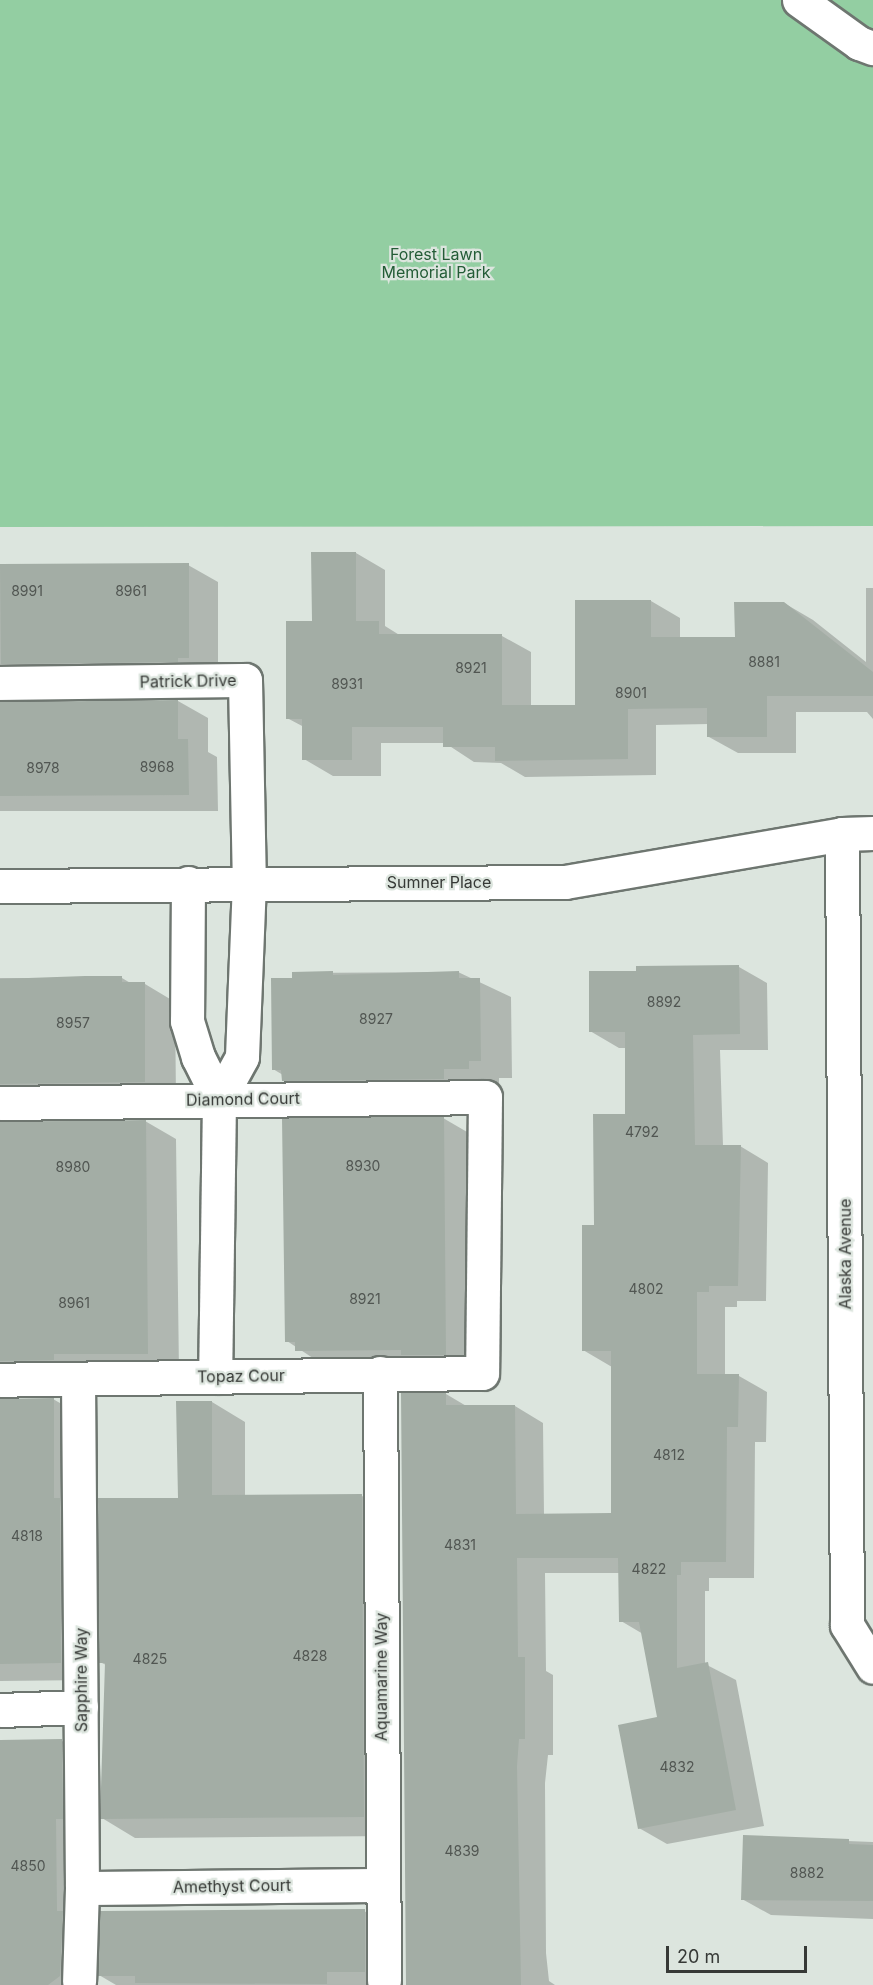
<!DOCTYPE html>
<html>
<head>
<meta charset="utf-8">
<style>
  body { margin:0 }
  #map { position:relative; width:873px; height:1985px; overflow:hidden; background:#dce5de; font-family:Inter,sans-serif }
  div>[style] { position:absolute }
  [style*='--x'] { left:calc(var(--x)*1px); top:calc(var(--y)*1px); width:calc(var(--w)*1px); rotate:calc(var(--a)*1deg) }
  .green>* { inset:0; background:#93cea2 }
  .shadow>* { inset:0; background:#0003 }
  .building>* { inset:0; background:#a3ada5 }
  .roads { filter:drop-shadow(2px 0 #6e7670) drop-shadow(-2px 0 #6e7670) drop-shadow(0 2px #6e7670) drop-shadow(0 -2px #6e7670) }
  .minor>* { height:33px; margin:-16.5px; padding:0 16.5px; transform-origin:16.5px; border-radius:16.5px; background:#fff }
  span { translate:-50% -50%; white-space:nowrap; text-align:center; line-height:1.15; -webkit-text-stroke:4.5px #dce5de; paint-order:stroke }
  .number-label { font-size:14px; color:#515652 }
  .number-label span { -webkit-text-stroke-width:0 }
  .park-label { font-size:16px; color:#235c36 }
  .street-label { font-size:16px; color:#363936 }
  .scale { position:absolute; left:666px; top:1946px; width:141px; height:27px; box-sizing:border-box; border:3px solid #363936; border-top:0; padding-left:8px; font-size:18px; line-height:21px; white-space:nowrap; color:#363936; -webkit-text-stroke:4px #dce5de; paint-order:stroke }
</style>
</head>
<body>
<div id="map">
  <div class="green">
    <i style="clip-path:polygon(0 0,873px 0,873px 526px,0 527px)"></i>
  </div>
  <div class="shadow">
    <i style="clip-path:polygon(356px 553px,385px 570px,385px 626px,401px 636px,502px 636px,531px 652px,531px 706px,577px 706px,651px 601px,680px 618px,680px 638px,737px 638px,784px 603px,813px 620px,866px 662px,866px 588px,873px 588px,873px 719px,867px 712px,796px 712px,796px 753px,738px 753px,709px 737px,709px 724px,656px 725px,656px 775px,525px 777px,501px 763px,474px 762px,445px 743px,381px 743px,381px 776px,333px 776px,304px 759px,304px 727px,287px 718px,313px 623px)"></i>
    <i style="clip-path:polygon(188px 565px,218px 582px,218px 674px,13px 691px,13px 703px,178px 701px,208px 718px,208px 752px,217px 757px,218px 811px,0 811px,0 566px)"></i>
    <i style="clip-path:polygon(739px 967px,767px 983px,768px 1050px,720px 1050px,723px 1146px,740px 1146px,768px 1163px,766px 1301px,737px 1301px,737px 1307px,725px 1307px,725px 1376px,739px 1376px,767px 1392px,766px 1442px,755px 1442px,754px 1578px,709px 1578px,709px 1591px,705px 1591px,705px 1664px,736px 1680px,764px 1826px,667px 1844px,639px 1828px,659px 1718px,643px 1634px,621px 1621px,620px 1573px,545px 1573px,546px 1671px,553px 1675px,553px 1755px,548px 1755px,545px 1783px,546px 1953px,549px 1981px,555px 1985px,407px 1985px,446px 1394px,468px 1407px,515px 1406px,543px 1423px,544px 1515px,613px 1514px,612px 1367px,583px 1350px,595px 1226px,626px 1116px,626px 1048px,619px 1048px,590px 1031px,638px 973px)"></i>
    <i style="clip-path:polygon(458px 972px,511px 997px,512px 1078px,499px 1078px,499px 1086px,314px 1098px,283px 1080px,283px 1075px,273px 1069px,294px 973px)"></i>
    <i style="clip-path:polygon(0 978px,122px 978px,132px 984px,145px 984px,175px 1002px,176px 1099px,21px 1104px,12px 1121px,145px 1121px,176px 1139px,179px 1371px,15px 1388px,12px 1399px,53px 1399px,84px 1417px,92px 1680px,0 1681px)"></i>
    <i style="clip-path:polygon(443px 1118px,474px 1136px,476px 1372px,328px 1368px,287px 1341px)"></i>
    <i style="clip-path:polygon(212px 1402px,245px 1422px,245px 1497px,362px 1496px,395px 1515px,397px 1836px,135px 1838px,102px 1818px,106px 1665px,100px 1662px,180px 1499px)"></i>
    <i style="clip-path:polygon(0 1741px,62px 1741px,93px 1758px,89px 1985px,0 1985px)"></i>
    <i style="clip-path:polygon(744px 1837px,873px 1842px,873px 1919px,771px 1915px,742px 1899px)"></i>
    <i style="clip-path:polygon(364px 1911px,393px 1927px,393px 1985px,116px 1985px,99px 1975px)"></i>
  </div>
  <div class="building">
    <i style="clip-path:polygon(311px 552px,356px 552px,356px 621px,379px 621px,379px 634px,502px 634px,502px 705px,575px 705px,575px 600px,651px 600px,651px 637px,735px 637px,734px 602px,784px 602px,873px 672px,873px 696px,767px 696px,767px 737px,707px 737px,707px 708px,628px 709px,628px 759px,495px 761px,495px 747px,443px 747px,443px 727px,352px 727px,352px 760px,302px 760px,302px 719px,286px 719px,286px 621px,312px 621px)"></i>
    <i style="clip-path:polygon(189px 563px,189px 658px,178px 658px,178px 662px,1px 664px,0 564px)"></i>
    <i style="clip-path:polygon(178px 700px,178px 739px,188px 739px,189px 795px,0 796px,0 702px)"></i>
    <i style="clip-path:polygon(739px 965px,740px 1034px,693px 1035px,695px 1145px,741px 1145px,738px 1286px,709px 1286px,709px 1292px,697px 1292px,697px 1374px,739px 1374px,738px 1427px,727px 1427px,726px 1562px,681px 1562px,681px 1575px,677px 1575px,677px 1668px,708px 1662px,736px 1810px,638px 1829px,618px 1725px,657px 1717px,639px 1622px,619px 1622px,618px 1558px,517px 1558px,518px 1657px,525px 1657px,525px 1739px,519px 1739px,517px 1766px,521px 1985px,406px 1985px,401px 1393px,446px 1392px,446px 1405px,515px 1405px,516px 1514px,611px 1513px,611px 1351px,582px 1351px,582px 1225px,594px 1225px,593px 1114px,625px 1114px,625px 1032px,589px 1032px,589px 971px,636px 971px,636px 966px)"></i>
    <i style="clip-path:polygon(333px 971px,333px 975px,459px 971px,459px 978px,480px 978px,481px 1061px,469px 1061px,469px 1069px,444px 1069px,444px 1079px,282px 1081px,281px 1070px,272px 1070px,271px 978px,292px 978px,292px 972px)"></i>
    <i style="clip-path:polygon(85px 976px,122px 976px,122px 982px,145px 982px,145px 1082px,0 1084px,0 979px)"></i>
    <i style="clip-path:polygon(444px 1116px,446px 1355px,401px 1355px,401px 1350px,295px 1351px,295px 1342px,285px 1342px,282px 1118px)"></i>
    <i style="clip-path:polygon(146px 1120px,148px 1354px,54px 1354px,54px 1360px,0 1361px,0 1122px)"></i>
    <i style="clip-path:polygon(54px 1398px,54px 1498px,60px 1498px,61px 1663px,0 1664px,0 1399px)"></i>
    <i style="clip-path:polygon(176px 1401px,212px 1401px,212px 1495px,362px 1494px,364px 1817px,100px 1819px,105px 1663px,99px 1663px,98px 1498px,178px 1498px)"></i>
    <i style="clip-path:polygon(62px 1739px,63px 1819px,56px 1819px,57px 1911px,63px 1911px,60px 1976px,48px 1985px,0 1985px,0 1740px)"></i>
    <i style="clip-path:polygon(743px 1835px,849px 1839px,849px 1844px,873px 1845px,873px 1901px,741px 1900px)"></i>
    <i style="clip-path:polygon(365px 1909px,365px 1972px,327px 1972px,327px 1984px,135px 1983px,135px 1976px,98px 1976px,100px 1911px)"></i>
  </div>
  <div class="roads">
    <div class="minor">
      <i style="--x:799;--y:0;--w:74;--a:35.6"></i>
      <i style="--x:859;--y:43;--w:15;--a:20"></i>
      <i style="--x:0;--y:683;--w:245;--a:-0.7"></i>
      <i style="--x:245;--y:680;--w:202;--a:88.9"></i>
      <i style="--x:249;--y:882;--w:175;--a:92.3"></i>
      <i style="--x:242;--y:1057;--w:48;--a:118.7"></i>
      <i style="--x:842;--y:834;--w:791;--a:89.64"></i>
      <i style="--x:847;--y:1625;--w:49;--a:58.2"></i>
      <i style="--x:188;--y:883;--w:138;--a:90.4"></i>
      <i style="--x:187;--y:1021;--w:38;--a:73"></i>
      <i style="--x:198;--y:1057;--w:47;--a:63.4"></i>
      <i style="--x:219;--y:1099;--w:278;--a:90.8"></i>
      <i style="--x:0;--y:886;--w:565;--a:-0.41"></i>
      <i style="--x:565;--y:882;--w:281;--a:-9.8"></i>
      <i style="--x:842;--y:834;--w:31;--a:-2"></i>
      <i style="--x:0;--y:1103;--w:485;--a:-0.7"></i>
      <i style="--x:485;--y:1097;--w:276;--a:90.6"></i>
      <i style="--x:482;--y:1373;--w:482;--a:179.2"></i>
      <i style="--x:380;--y:1373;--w:607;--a:89.62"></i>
      <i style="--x:78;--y:1379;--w:509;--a:89.55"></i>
      <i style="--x:82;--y:1888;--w:93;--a:91.8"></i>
      <i style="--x:0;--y:1710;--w:81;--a:-2.1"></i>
      <i style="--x:82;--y:1888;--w:300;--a:-0.6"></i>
    </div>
  </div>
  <div class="number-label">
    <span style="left:27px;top:591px">8991</span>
    <span style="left:131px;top:591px">8961</span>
    <span style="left:764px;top:662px">8881</span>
    <span style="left:471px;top:668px">8921</span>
    <span style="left:347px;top:684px">8931</span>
    <span style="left:631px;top:693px">8901</span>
    <span style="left:157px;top:767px">8968</span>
    <span style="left:43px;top:768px">8978</span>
    <span style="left:664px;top:1002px">8892</span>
    <span style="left:376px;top:1019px">8927</span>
    <span style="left:73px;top:1023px">8957</span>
    <span style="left:642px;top:1132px">4792</span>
    <span style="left:363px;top:1166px">8930</span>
    <span style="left:73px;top:1167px">8980</span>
    <span style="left:646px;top:1289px">4802</span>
    <span style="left:365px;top:1299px">8921</span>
    <span style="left:74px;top:1303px">8961</span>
    <span style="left:669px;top:1455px">4812</span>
    <span style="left:27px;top:1536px">4818</span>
    <span style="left:460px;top:1545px">4831</span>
    <span style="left:649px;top:1569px">4822</span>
    <span style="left:310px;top:1656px">4828</span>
    <span style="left:150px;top:1659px">4825</span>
    <span style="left:677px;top:1767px">4832</span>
    <span style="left:462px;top:1851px">4839</span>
    <span style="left:28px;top:1866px">4850</span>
    <span style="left:807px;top:1873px">8882</span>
  </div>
  <div class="park-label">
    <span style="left:436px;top:263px">Forest Lawn<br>Memorial Park</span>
  </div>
  <div class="street-label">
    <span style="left:188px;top:681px;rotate:-1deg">Patrick Drive</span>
    <span style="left:439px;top:882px">Sumner Place</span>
    <span style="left:243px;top:1099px;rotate:-1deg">Diamond Court</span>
    <span style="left:845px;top:1254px;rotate:-90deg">Alaska Avenue</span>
    <span style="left:241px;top:1376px;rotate:-1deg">Topaz Cour</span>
    <span style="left:381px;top:1677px;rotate:-90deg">Aquamarine Way</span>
    <span style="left:81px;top:1680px;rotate:-90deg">Sapphire Way</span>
    <span style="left:232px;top:1886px;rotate:-1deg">Amethyst Court</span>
  </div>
  <div class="scale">20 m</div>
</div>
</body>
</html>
